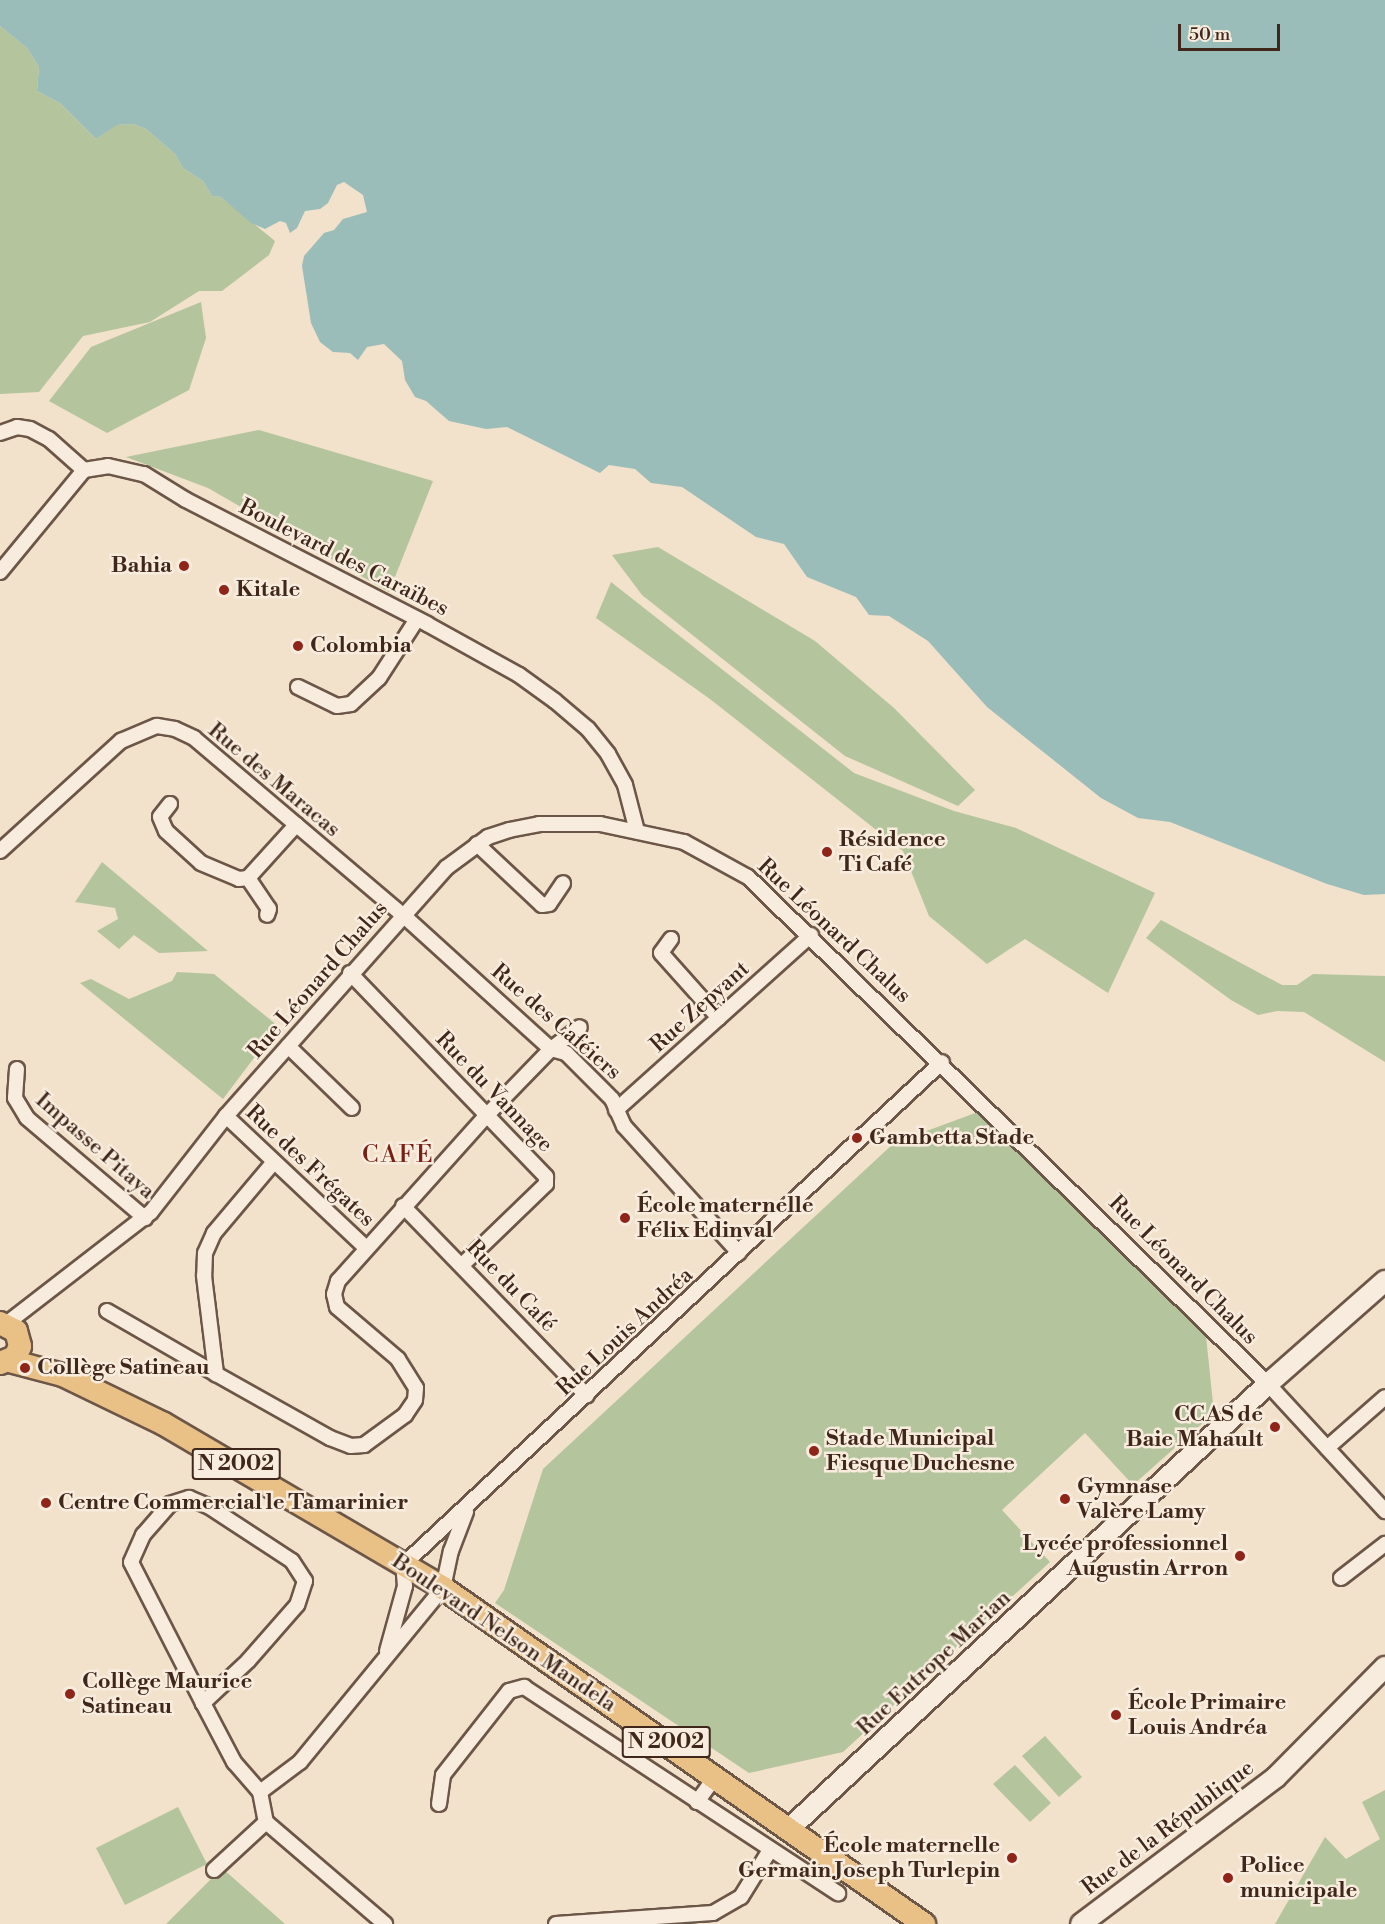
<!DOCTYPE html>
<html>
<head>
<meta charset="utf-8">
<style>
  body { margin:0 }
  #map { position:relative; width:1385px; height:1924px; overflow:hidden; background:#f2e1cb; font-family:"Libre Bodoni",serif }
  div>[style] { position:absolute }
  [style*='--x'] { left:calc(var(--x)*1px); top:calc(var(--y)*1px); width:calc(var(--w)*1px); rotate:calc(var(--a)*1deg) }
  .green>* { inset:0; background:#b4c49c }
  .water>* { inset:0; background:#9bbdba }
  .roads { filter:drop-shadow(2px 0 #6c5647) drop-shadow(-2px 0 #6c5647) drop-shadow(0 2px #6c5647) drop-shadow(0 -2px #6c5647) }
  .street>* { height:14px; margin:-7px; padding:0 7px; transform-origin:7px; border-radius:7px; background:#f7ecdd }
  .secondary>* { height:20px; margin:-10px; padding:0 10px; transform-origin:10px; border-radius:10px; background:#f7ecdd }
  .primary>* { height:22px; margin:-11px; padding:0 11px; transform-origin:11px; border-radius:11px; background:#e9c086 }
  .dots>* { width:16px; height:16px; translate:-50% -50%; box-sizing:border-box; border:3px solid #f7ecdd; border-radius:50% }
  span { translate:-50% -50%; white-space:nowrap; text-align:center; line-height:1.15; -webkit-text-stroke:5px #f7ecdd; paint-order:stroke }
  .shield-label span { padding:2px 4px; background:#f7ecdd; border:2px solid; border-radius:4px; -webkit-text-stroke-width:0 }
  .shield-label { font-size:21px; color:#40271b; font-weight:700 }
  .street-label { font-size:22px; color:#40271b }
  .poi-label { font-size:22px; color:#40271b; font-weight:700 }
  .right { translate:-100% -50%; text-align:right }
  .left { translate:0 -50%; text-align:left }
  .neighbourhood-label { font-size:24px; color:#7a1f14; letter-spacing:1.5px }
  .scale { position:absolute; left:1178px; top:24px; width:102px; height:27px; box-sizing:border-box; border:3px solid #40271b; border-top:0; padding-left:8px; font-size:18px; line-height:21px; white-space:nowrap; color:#40271b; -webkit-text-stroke:4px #f7ecdd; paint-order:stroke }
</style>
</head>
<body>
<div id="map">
  <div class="green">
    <i style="clip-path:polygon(0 26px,27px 48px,39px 67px,37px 91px,60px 103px,96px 139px,116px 125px,133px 124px,146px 129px,175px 154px,183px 168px,203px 181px,212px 196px,221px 197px,275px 241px,269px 255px,222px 291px,199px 291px,150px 322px,83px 336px,39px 392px,0 394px)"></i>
    <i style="clip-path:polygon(201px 302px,206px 338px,189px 390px,107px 433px,49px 401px,91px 347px)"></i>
    <i style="clip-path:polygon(259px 430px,433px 481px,389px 592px,208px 488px,126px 457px)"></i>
    <i style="clip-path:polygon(658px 547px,815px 641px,894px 708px,975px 790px,958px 806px,845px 756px,642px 595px,612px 555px)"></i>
    <i style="clip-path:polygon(611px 582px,854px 773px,954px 811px,1016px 828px,1155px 893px,1108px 993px,1025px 939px,987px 964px,929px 916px,903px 851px,710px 699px,596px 618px)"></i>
    <i style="clip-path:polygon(102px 862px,208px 951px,159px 953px,134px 935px,119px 949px,97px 931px,118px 919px,115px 908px,75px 902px)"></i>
    <i style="clip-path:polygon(1161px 920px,1282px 985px,1297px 985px,1313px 974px,1385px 976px,1385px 1062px,1304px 1012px,1277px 1011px,1258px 1015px,1231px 1000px,1146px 938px)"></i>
    <i style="clip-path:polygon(177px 972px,214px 974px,278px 1026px,223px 1099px,80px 983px,91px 979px,129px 999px,172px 981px)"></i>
    <i style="clip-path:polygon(978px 1112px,1206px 1336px,1214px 1413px,1133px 1485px,1085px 1433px,1002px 1510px,1050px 1562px,843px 1752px,749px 1773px,495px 1603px,504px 1590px,543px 1469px,894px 1143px)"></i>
    <i style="clip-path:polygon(1045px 1736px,1082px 1777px,1059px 1797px,1022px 1756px)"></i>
    <i style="clip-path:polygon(1015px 1765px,1051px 1803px,1030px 1822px,993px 1784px)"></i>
    <i style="clip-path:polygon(1385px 1790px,1385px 1924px,1275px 1924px,1325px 1837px,1346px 1859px,1380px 1839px,1362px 1802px)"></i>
    <i style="clip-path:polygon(178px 1807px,207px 1864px,125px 1905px,96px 1848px)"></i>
    <i style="clip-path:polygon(222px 1868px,285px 1924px,166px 1924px)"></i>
  </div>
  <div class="water">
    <i style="clip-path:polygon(0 0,1385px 0,1385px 894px,1364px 895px,1327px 884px,1170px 822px,1138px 818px,1101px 798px,987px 707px,928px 641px,889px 616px,869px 615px,856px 597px,807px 577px,784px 544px,756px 537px,682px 487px,651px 483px,635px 469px,609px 465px,600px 473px,507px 427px,486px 429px,449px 421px,426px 401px,415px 397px,405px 380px,402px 361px,384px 344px,367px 347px,358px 360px,350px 353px,333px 352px,320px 342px,311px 323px,302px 266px,304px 256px,324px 233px,334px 230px,343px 219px,367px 212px,363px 195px,344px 182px,337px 185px,328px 203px,320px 209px,305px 211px,297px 228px,290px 233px,286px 223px,280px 221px,265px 229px,251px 223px,221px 197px,212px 196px,203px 181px,183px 168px,175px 154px,146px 129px,133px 124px,117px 125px,96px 139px,60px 103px,37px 91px,39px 67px,27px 48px,0 26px)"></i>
  </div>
  <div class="roads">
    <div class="street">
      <i style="--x:0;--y:433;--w:18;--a:-19"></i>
      <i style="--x:17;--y:427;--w:13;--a:9"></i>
      <i style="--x:30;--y:429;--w:21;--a:28"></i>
      <i style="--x:49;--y:439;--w:47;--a:41.5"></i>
      <i style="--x:0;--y:572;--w:132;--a:-50.5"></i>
      <i style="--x:84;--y:470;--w:24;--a:-9"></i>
      <i style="--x:108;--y:466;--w:37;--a:13"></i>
      <i style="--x:144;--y:474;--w:49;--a:31.8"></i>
      <i style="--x:186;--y:500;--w:271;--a:27.2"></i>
      <i style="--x:427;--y:624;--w:105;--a:29"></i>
      <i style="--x:519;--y:675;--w:44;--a:35.8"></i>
      <i style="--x:555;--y:701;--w:43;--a:40.3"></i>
      <i style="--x:588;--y:729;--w:32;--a:51"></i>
      <i style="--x:608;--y:754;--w:35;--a:61"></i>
      <i style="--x:625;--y:785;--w:48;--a:75.4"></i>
      <i style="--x:298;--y:687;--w:43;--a:26"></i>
      <i style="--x:337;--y:706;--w:14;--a:-8"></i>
      <i style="--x:351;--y:704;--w:38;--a:-43"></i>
      <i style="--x:379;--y:678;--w:70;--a:-57.2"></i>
      <i style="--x:170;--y:804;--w:16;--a:128"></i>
      <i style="--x:160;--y:817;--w:15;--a:67"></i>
      <i style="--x:166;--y:831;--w:47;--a:42.4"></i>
      <i style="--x:201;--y:863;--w:41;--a:22.8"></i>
      <i style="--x:239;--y:879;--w:9;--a:-6"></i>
      <i style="--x:248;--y:878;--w:72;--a:-47.8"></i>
      <i style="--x:477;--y:844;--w:89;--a:43.2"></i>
      <i style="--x:542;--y:905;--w:7;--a:-8"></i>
      <i style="--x:549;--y:904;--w:25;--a:-56"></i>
      <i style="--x:0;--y:851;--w:164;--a:-42.3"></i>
      <i style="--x:121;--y:741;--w:39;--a:-23"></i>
      <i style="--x:157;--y:726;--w:18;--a:9"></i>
      <i style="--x:175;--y:729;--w:21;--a:25"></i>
      <i style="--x:194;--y:738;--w:274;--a:40.3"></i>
      <i style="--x:403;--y:915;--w:200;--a:42.2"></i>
      <i style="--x:551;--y:1049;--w:16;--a:15"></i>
      <i style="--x:566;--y:1053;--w:65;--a:45"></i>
      <i style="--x:612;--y:1099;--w:30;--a:66"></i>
      <i style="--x:624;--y:1126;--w:171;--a:47.8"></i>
      <i style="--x:248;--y:878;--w:37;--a:56"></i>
      <i style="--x:269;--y:909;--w:6;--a:108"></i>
      <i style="--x:671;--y:939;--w:17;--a:126"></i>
      <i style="--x:661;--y:953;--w:87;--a:48.3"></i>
      <i style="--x:350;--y:973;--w:283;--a:46.1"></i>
      <i style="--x:546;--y:1177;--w:7;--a:90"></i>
      <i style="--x:546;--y:1184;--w:117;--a:136"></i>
      <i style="--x:288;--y:1046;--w:89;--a:44.1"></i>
      <i style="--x:17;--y:1069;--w:29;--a:94"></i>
      <i style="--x:15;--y:1098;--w:23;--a:59"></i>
      <i style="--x:27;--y:1118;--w:155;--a:40.3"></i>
      <i style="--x:616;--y:1110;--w:262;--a:-41.9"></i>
      <i style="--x:226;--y:1116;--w:192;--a:43.3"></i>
      <i style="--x:273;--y:1163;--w:92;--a:130.1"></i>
      <i style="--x:214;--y:1233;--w:22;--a:114"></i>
      <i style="--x:205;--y:1253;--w:23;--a:92"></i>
      <i style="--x:204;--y:1276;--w:99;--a:83"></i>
      <i style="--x:216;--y:1374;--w:131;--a:29.3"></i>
      <i style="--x:330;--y:1438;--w:22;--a:21"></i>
      <i style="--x:351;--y:1446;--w:13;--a:-4"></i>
      <i style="--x:364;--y:1445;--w:51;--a:-36.2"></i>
      <i style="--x:405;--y:1415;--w:18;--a:-56"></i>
      <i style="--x:415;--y:1400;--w:12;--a:-85"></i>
      <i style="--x:416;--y:1388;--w:34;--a:-122"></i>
      <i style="--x:398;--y:1359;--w:80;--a:-139.6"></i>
      <i style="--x:337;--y:1307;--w:13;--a:-103"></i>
      <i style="--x:334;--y:1294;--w:14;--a:-73"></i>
      <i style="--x:338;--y:1281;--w:226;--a:-48.1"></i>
      <i style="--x:489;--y:1113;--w:89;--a:-45.9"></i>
      <i style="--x:551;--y:1049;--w:36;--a:-37"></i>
      <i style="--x:403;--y:1206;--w:264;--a:45.9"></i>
      <i style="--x:107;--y:1311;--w:126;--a:30"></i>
      <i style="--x:6;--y:1324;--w:183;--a:-37.7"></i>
      <i style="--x:151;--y:1212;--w:122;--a:-52"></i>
      <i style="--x:226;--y:1116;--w:332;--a:-48.4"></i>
      <i style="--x:446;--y:868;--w:52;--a:-36.4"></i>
      <i style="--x:488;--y:837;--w:22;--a:-18"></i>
      <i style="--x:509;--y:830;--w:31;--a:-11"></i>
      <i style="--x:539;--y:824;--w:61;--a:0"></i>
      <i style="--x:600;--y:824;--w:86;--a:12.1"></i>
      <i style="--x:684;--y:842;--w:73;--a:28.7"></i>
      <i style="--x:748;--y:877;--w:726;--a:44.27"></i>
      <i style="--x:1268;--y:1384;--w:173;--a:47.3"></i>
      <i style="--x:1327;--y:1448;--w:77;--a:-41.3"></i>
      <i style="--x:1341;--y:1578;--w:56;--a:-37.7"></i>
      <i style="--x:387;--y:1651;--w:67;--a:-74.5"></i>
      <i style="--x:405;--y:1586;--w:21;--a:-95"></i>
      <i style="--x:403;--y:1565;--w:737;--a:-43.02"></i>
      <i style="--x:203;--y:1703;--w:158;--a:-117.1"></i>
      <i style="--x:131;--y:1562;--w:30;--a:-66"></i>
      <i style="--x:143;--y:1535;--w:41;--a:-48.9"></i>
      <i style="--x:170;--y:1504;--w:20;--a:-18"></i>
      <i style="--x:189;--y:1498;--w:21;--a:23"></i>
      <i style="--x:208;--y:1506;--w:100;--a:33.2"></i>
      <i style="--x:292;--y:1561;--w:24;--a:57"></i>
      <i style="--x:305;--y:1581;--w:25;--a:108"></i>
      <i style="--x:297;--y:1605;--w:74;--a:131.2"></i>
      <i style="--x:248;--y:1661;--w:62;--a:137"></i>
      <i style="--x:203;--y:1703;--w:67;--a:62.3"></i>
      <i style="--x:234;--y:1762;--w:40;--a:49"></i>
      <i style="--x:260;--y:1792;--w:50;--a:-36.9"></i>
      <i style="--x:300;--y:1762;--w:225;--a:-50.6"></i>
      <i style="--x:443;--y:1588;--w:38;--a:-78"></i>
      <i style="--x:451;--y:1551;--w:42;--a:-69"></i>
      <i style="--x:260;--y:1792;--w:31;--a:79"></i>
      <i style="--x:697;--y:1802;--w:32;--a:-54"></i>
      <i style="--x:439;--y:1804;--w:29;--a:-82"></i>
      <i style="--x:443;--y:1775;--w:107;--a:-51.8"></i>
      <i style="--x:509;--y:1691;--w:16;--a:-15"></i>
      <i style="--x:524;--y:1687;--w:376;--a:33.3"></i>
      <i style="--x:266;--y:1822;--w:157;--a:40.6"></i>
      <i style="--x:214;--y:1870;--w:71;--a:-42.7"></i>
      <i style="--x:556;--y:1924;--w:157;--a:-4"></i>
      <i style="--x:713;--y:1913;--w:32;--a:-30"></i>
      <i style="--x:741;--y:1897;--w:55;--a:-58.3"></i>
    </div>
    <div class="secondary">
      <i style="--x:790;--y:1828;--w:652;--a:-42.89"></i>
      <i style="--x:1268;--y:1384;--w:156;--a:-41.4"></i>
      <i style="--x:1081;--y:1924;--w:244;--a:-37"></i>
      <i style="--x:1276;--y:1777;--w:155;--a:-45.3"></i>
    </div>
    <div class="primary">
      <i style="--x:0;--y:1323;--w:18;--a:27"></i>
      <i style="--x:16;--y:1331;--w:16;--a:75"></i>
      <i style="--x:20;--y:1346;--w:12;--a:114"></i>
      <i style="--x:15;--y:1357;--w:16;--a:158"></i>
      <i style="--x:10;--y:1361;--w:55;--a:14.8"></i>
      <i style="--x:63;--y:1375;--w:112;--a:25.9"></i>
      <i style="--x:164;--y:1424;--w:324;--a:30.4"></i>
      <i style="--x:443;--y:1588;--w:587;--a:34.94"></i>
    </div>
  </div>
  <div class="dots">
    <i style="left:184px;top:566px;background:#8f2418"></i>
    <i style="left:224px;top:590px;background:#8f2418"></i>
    <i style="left:298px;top:646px;background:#8f2418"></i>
    <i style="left:827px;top:852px;background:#8f2418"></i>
    <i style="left:857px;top:1138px;background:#8f2418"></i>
    <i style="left:625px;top:1218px;background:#8f2418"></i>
    <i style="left:25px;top:1368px;background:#8f2418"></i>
    <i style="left:1275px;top:1427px;background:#8f2418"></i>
    <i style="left:814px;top:1451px;background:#8f2418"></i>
    <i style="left:1065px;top:1499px;background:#8f2418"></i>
    <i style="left:46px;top:1503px;background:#8f2418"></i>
    <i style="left:1240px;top:1556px;background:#8f2418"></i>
    <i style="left:70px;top:1694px;background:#8f2418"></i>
    <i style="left:1116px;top:1715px;background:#8f2418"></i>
    <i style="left:1012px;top:1858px;background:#8f2418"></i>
    <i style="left:1228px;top:1878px;background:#8f2418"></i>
  </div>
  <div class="shield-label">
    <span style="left:236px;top:1464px">N 2002</span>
    <span style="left:666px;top:1742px">N 2002</span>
  </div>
  <div class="street-label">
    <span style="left:344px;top:558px;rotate:27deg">Boulevard des Caraïbes</span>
    <span style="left:274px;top:780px;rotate:40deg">Rue des Maracas</span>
    <span style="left:834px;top:931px;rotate:43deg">Rue Léonard Chalus</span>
    <span style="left:318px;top:980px;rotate:-49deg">Rue Léonard Chalus</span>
    <span style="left:700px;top:1007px;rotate:-42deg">Rue Zepyant</span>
    <span style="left:556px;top:1022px;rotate:41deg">Rue des Caféiers</span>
    <span style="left:494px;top:1092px;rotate:46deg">Rue du Vannage</span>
    <span style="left:95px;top:1146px;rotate:41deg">Impasse Pitaya</span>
    <span style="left:310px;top:1166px;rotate:43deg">Rue des Frégates</span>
    <span style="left:1183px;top:1270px;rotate:45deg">Rue Léonard Chalus</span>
    <span style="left:511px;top:1286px;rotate:46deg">Rue du Café</span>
    <span style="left:625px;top:1332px;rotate:-43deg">Rue Louis Andréa</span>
    <span style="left:504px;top:1633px;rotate:34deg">Boulevard Nelson Mandela</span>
    <span style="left:934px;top:1663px;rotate:-43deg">Rue Eutrope Marian</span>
    <span style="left:1168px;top:1828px;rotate:-37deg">Rue de la République</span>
  </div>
  <div class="poi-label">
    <span class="right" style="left:172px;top:566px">Bahia</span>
    <span class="left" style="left:236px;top:590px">Kitale</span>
    <span class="left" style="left:310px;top:646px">Colombia</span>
    <span class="left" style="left:839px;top:852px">Résidence<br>Ti Café</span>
    <span class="left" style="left:869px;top:1138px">Gambetta Stade</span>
    <span class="left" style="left:637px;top:1218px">École maternelle<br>Félix Edinval</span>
    <span class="left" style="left:37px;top:1368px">Collège Satineau</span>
    <span class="right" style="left:1263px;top:1427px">CCAS de<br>Baie Mahault</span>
    <span class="left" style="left:826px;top:1451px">Stade Municipal<br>Fiesque Duchesne</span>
    <span class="left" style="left:1077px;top:1499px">Gymnase<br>Valère Lamy</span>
    <span class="left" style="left:58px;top:1503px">Centre Commercial le Tamarinier</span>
    <span class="right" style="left:1228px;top:1556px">Lycée professionnel<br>Augustin Arron</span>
    <span class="left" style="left:82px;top:1694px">Collège Maurice<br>Satineau</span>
    <span class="left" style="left:1128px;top:1715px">École Primaire<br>Louis Andréa</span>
    <span class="right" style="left:1000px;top:1858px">École maternelle<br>Germain Joseph Turlepin</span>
    <span class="left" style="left:1240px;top:1878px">Police<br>municipale</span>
  </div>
  <div class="neighbourhood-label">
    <span style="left:398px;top:1156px">CAFÉ</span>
  </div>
  <div class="scale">50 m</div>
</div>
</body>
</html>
